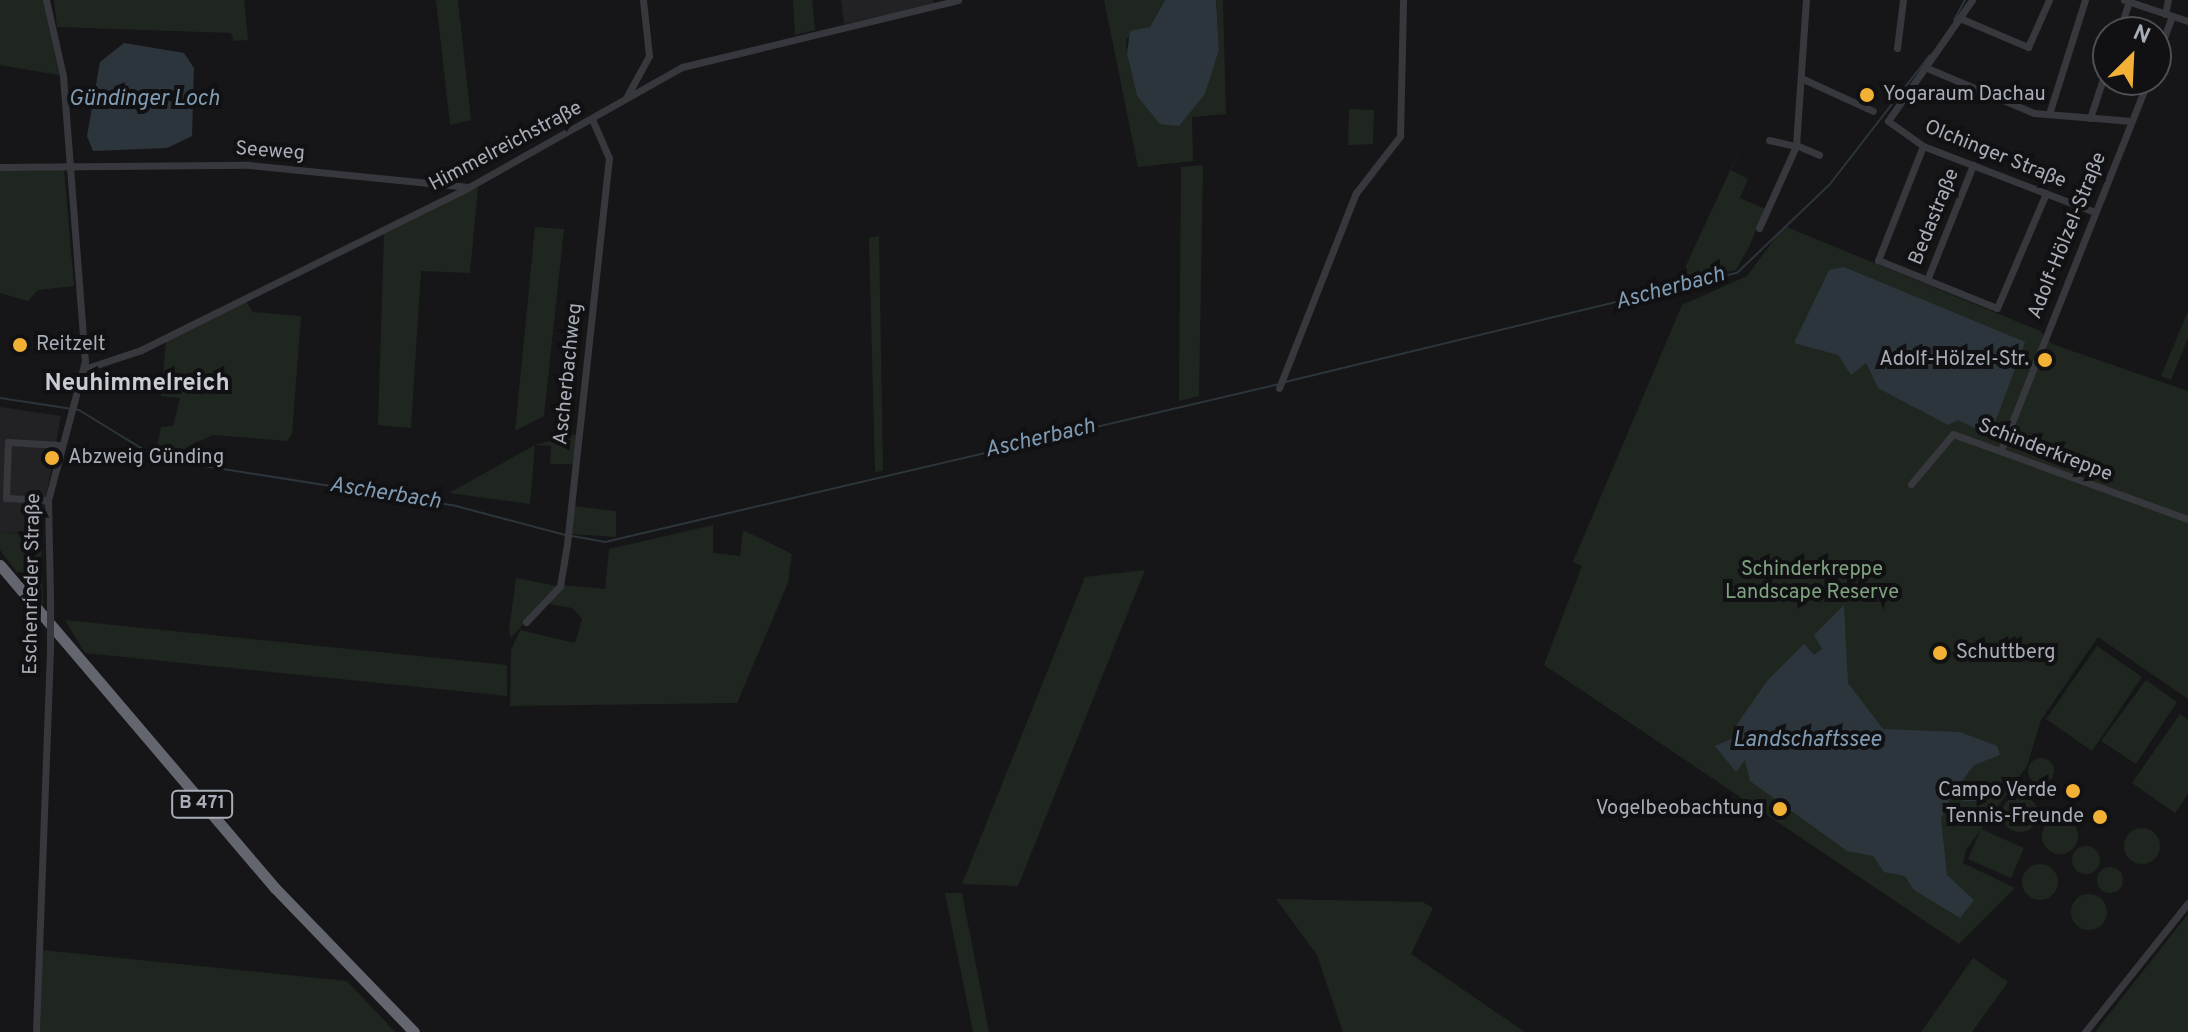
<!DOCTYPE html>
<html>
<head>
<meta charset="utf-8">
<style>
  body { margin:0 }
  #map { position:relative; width:2188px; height:1032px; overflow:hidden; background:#161618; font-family:Overpass,sans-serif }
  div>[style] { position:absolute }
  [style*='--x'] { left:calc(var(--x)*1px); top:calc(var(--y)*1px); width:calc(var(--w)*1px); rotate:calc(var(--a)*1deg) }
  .built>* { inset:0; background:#222225 }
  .green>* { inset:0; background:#1e261f }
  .round { border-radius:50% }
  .water>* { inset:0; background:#2c353c }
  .stream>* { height:2px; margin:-1px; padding:0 1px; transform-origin:1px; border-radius:1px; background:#2c353c }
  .minor>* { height:7px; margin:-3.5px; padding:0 3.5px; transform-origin:3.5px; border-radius:3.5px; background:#37383d }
  .highway>* { height:11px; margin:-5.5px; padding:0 5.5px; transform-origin:5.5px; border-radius:5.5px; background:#63666e }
  .minor-bridge>* { height:7px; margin:-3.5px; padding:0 3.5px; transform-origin:3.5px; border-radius:3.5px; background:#37383d }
  .dots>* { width:22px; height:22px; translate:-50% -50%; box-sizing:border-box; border:4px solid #111113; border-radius:50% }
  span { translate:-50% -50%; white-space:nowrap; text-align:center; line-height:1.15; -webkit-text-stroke:8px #111113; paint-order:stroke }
  .shield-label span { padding:2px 6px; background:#111113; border:2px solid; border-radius:6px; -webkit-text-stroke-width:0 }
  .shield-label { font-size:18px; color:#a8adb8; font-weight:700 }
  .poi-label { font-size:20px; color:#a8adb8 }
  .left { translate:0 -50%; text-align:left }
  .right { translate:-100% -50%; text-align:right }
  .street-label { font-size:20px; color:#a8adb8 }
  .park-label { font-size:20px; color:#7fa381 }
  .water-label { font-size:22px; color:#7f9bb3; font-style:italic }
  .quarter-label { font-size:24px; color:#c9ccd4; font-weight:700 }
  .north { position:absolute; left:2092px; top:16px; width:80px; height:80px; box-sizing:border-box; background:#111113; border:2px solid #4d4f55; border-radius:50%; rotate:24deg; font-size:22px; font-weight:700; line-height:32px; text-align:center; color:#a8adb8 }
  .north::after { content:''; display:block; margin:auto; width:28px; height:36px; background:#f2b134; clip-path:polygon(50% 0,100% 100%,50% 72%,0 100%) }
</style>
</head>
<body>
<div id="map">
  <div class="built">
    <i style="clip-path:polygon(841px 0,933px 0,934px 4px,844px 24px)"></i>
    <i style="clip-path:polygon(0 407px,61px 416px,39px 535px,0 532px)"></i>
  </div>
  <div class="green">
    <i style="clip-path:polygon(0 0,43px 0,59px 75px,0 65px)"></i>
    <i style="clip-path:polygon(54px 0,244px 0,248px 40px,234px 41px,231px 33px,57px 27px)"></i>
    <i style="clip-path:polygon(436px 0,458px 0,471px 120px,450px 125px)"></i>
    <i style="clip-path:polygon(793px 0,812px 0,815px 30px,795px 35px)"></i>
    <i style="clip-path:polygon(1104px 0,1165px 0,1150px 27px,1126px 39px,1127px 54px,1137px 96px,1188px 110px,1205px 93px,1219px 50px,1216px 0,1223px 0,1226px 114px,1192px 117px,1193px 161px,1138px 167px)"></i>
    <i style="clip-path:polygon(1349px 109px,1374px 110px,1373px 144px,1348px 145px)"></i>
    <i style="clip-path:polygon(1746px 136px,1731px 170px,1748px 179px,1740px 198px,1765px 209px,1750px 245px,1736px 270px,1677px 285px)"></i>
    <i style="clip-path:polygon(1203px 165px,1199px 396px,1179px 401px,1181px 167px)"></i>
    <i style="clip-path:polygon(64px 169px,74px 286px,38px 290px,28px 301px,0 293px,0 170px)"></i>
    <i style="clip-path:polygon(478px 187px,470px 273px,421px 271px,411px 428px,378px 425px,384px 233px)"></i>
    <i style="clip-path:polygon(1784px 226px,2040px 331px,2052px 344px,2188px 391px,2188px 699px,2098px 637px,2041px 720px,2027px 766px,1966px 850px,1963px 863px,2015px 888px,1959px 944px,1544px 665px,1582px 566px,1573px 562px,1682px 305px,1747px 276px)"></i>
    <i style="clip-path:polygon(535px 227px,564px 229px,544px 416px,515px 431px)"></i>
    <i style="clip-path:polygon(879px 236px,883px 471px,875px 472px,869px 238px)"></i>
    <i style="clip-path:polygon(245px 300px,253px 312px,301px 316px,292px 434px,287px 441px,213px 435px,169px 456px,156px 451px,161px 427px,173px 426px,180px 398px,161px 396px,166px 339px)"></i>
    <i style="clip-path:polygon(2188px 311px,2188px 338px,2171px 380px,2161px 376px)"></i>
    <i style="clip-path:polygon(576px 434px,573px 464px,550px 464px,551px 446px,535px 445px,530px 504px,449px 493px,535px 445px)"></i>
    <i style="clip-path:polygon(574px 506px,616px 511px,616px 537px,571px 534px)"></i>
    <i style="clip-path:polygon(713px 525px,713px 553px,740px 556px,743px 530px,792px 554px,788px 583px,737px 703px,510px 706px,511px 650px,520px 630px,575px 643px,582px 619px,572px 608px,549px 604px,561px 585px,605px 589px,609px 549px)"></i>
    <i style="clip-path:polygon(0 532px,41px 537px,43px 607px,0 550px)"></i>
    <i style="clip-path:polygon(1145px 570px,1018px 886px,962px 884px,1085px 577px)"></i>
    <i style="clip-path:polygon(516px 578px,557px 586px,511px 638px,509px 630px)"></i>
    <i style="clip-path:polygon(65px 620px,507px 665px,507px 696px,85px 653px)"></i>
    <i style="clip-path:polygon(2097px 646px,2142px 677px,2092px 751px,2046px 719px)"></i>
    <i style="clip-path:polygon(2146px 680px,2177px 702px,2136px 764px,2101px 741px)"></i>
    <i style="clip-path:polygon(2180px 714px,2188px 720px,2188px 794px,2175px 813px,2132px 783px)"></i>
    <i class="round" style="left:2028px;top:758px;width:26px;height:26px"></i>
    <i class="round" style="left:2002px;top:796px;width:36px;height:36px"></i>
    <i class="round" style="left:2042px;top:818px;width:36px;height:36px"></i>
    <i class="round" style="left:2124px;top:828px;width:36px;height:36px"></i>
    <i style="clip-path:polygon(1981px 829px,2024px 848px,2011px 878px,1968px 859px)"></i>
    <i class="round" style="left:2072px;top:846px;width:28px;height:28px"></i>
    <i class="round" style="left:2022px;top:864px;width:36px;height:36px"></i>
    <i class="round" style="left:2097px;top:867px;width:26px;height:26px"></i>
    <i style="clip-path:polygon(945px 893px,962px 893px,989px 1032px,973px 1032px)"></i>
    <i class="round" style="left:2071px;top:894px;width:36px;height:36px"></i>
    <i style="clip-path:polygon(1276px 899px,1423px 902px,1433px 908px,1411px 954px,1525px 1032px,1343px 1032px,1317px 955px)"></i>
    <i style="clip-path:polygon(2188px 914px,2188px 1032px,2095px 1032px)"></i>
    <i style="clip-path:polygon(42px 950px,347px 981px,395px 1032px,40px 1032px)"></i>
    <i style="clip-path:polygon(1973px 958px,2008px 982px,1972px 1032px,1921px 1032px)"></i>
  </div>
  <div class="water">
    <i style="clip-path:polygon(1165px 0,1216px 0,1219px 50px,1205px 94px,1179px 126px,1160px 124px,1137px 96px,1127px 54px,1130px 31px,1150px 27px)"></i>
    <i style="clip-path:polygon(124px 43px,184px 53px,194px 68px,192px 136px,167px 148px,93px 151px,87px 136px,100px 62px)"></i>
    <i style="clip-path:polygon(1844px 267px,2025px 342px,1990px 436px,1958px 420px,1948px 425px,1878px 388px,1866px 363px,1851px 375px,1838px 355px,1794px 343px,1829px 270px)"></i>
    <i style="clip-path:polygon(1844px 605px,1848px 683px,1883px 729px,1960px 732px,1997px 746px,2000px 755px,1974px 765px,1962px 781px,1977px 801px,1963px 801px,1954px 791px,1941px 819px,1947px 875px,1974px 900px,1960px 918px,1914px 890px,1905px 876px,1884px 872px,1873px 856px,1847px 851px,1750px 781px,1745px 760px,1736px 772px,1715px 746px,1738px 736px,1733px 730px,1767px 681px,1804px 644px,1814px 655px,1822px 649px,1814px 635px)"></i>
  </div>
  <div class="stream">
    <i style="--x:1954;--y:20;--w:23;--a:-61"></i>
    <i style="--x:1285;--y:382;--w:466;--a:-13.6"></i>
    <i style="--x:1738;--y:272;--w:127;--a:-43.7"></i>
    <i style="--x:1830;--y:184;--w:163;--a:-52.2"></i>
    <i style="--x:0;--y:398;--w:80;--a:8.6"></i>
    <i style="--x:79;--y:410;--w:82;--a:31.6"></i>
    <i style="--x:149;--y:453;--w:31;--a:17"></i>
    <i style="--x:179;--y:462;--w:280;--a:9"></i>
    <i style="--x:456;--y:506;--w:113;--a:14.9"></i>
    <i style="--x:572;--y:536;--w:34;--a:10"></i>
    <i style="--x:605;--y:542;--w:692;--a:-13.19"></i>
  </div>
  <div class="minor">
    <i style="--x:46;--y:0;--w:78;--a:77.4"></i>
    <i style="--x:63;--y:76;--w:286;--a:85.6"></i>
    <i style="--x:85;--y:361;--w:144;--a:104.9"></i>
    <i style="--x:48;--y:500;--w:97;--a:88.8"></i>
    <i style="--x:1972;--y:0;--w:147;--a:124.8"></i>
    <i style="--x:1888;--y:121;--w:43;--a:35.5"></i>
    <i style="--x:1923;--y:146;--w:184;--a:21"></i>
    <i style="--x:2124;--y:0;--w:67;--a:18.2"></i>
    <i style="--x:2165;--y:14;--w:14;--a:-78"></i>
    <i style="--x:1962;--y:19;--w:72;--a:23"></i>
    <i style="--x:2028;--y:47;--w:51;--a:-65.9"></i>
    <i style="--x:2119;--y:32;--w:32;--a:-72"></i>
    <i style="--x:1897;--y:48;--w:48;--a:-82.9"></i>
    <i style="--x:2156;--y:60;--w:47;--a:-70"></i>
    <i style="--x:1927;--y:68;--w:116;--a:22.8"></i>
    <i style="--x:2034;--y:113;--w:98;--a:4.7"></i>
    <i style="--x:1801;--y:78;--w:79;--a:24.6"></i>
    <i style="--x:626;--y:98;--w:48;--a:-61.3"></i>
    <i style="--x:649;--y:56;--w:56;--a:-96.1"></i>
    <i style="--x:2049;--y:114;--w:120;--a:-72.5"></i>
    <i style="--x:2090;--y:118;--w:57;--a:-71.6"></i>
    <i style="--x:1769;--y:140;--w:28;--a:13"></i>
    <i style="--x:1796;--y:145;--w:25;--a:23"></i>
    <i style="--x:1923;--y:146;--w:123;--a:111.5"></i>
    <i style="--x:1878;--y:260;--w:128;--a:22"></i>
    <i style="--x:1997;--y:308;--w:125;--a:-66.9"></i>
    <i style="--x:0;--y:167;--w:249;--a:-0.5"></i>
    <i style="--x:249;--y:165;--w:221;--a:5.7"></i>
    <i style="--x:1759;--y:228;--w:90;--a:-65.7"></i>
    <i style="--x:1796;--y:146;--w:146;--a:-86.1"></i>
    <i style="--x:1927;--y:280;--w:124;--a:-68.2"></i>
    <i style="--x:84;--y:369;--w:60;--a:-18.4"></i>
    <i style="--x:141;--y:350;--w:366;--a:-26.4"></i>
    <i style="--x:469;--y:187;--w:244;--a:-29.4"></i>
    <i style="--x:682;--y:67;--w:284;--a:-13.6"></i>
    <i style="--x:1279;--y:388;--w:210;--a:-68.5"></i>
    <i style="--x:1356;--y:193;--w:72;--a:-52.3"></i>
    <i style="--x:1400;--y:136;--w:136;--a:-88.7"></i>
    <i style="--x:2001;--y:450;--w:398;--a:-68.3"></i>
    <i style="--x:1911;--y:484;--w:65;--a:-50"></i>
    <i style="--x:1953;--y:434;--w:250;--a:19.9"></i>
    <i style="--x:48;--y:500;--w:42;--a:-177.3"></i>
    <i style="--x:6;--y:498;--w:56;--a:-88"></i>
    <i style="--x:8;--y:442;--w:52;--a:3.3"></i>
    <i style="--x:526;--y:622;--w:50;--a:-46.6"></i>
    <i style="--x:560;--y:586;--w:43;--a:-80.5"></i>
    <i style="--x:567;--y:544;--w:388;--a:-83.8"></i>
    <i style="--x:609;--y:158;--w:43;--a:-113.6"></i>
    <i style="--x:36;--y:1032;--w:382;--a:-87.9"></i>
    <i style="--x:2085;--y:1032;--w:165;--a:-51.4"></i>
  </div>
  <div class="highway">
    <i style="--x:0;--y:565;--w:424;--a:49.6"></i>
    <i style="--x:275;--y:888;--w:200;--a:46"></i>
  </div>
  <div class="minor-bridge">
    <i style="--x:50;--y:650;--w:53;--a:-90"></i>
  </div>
  <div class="dots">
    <i style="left:1867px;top:95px;background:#f2b134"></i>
    <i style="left:20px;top:345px;background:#f2b134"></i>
    <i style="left:2045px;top:360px;background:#f2b134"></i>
    <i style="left:52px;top:458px;background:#f2b134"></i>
    <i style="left:1940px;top:653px;background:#f2b134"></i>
    <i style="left:2073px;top:791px;background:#f2b134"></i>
    <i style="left:1780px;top:809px;background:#f2b134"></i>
    <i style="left:2100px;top:817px;background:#f2b134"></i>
  </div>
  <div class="shield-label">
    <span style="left:202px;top:804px">B 471</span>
  </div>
  <div class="poi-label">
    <span class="left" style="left:1883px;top:95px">Yogaraum Dachau</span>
    <span class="left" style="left:36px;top:345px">Reitzelt</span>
    <span class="right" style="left:2029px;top:360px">Adolf-Hölzel-Str.</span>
    <span class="left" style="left:68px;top:458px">Abzweig Günding</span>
    <span class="left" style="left:1956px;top:653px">Schuttberg</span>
    <span class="right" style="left:2057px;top:791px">Campo Verde</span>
    <span class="right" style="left:1764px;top:809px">Vogelbeobachtung</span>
    <span class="right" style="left:2084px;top:817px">Tennis-Freunde</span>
  </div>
  <div class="street-label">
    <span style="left:506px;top:147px;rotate:-28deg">Himmelreichstraße</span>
    <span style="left:270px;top:152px;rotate:4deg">Seeweg</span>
    <span style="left:1995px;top:155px;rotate:22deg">Olchinger Straße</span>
    <span style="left:1935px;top:217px;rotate:-68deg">Bedastraße</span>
    <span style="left:2068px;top:236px;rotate:-68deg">Adolf-Hölzel-Straße</span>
    <span style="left:569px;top:374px;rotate:-84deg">Ascherbachweg</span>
    <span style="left:2045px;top:451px;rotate:21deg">Schinderkreppe</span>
    <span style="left:33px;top:584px;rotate:-89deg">Eschenrieder Straße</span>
  </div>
  <div class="park-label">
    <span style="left:1812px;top:582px">Schinderkreppe<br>Landscape Reserve</span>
  </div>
  <div class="water-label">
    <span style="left:144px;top:100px">Gündinger Loch</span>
    <span style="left:1670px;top:289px;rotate:-15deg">Ascherbach</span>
    <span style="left:1040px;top:439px;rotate:-13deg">Ascherbach</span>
    <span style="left:385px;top:494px;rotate:9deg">Ascherbach</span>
    <span style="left:1807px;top:741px">Landschaftssee</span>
  </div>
  <div class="quarter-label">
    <span style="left:137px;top:385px">Neuhimmelreich</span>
  </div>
  <div class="north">N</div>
</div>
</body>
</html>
